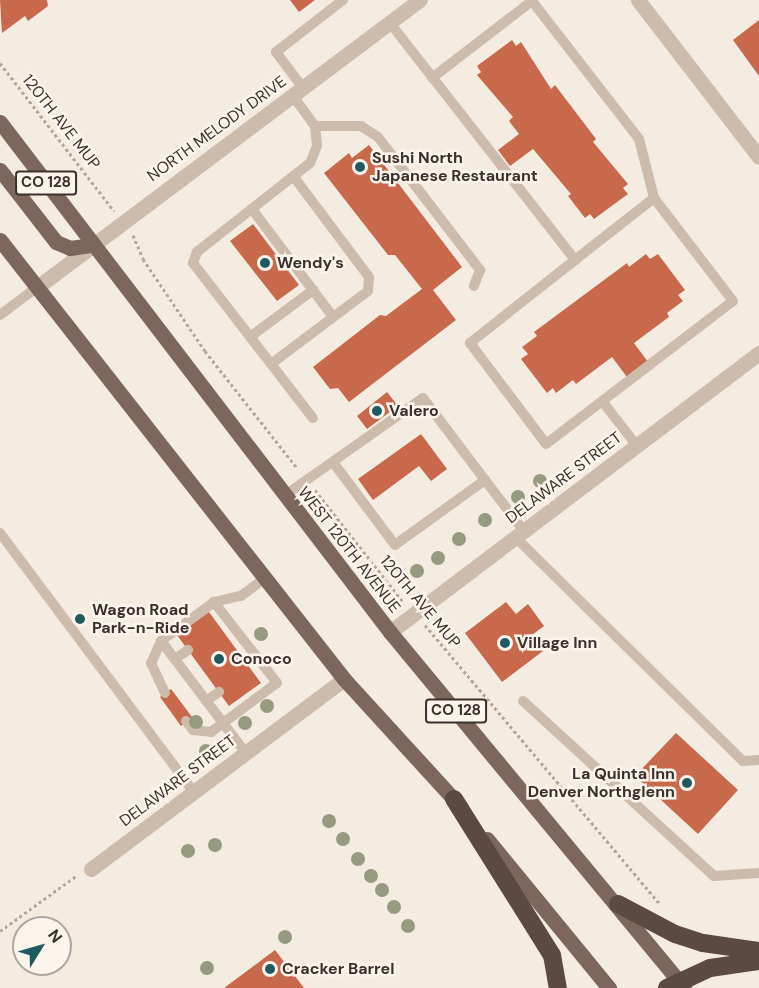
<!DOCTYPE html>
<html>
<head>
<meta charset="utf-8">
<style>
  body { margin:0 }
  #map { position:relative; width:759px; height:988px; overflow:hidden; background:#f4ebe1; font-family:"DM Sans",sans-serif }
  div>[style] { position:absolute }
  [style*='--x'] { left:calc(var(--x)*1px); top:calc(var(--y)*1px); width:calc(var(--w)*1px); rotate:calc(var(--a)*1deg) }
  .building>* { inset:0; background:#c8694b }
  .path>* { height:3px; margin-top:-1.5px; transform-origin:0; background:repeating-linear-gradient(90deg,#b9a596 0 3px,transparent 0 6px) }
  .service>* { height:10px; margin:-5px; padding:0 5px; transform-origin:5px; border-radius:5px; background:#cdbbac }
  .minor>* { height:15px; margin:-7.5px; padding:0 7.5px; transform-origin:7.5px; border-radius:7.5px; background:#cdbbac }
  .primary>* { height:15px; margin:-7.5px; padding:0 7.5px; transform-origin:7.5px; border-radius:7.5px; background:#7d675c }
  .motorway>* { height:18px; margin:-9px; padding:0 9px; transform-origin:9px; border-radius:9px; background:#5c4a42 }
  .trees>* { width:14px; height:14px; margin:-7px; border-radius:50%; background:#969b7f }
  .dots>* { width:16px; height:16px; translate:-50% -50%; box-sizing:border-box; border:3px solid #fbf5ee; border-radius:50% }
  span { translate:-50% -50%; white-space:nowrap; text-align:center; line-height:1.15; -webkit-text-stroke:5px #fbf5ee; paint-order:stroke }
  .shield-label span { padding:2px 4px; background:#fbf5ee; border:2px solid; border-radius:4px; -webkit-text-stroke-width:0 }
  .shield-label { font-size:15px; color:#3b302b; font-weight:700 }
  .street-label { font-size:16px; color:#3b302b }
  .poi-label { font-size:16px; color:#3b302b; font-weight:700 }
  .left { translate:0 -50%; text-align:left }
  .right { translate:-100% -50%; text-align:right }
  .north { position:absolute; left:12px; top:916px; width:60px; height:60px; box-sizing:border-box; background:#fbf5ee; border:2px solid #aea6a0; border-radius:50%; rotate:53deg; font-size:16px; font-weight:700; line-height:24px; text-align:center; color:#3b302b }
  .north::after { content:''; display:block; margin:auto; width:21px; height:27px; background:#1f5a5e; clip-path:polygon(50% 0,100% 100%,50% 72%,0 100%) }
</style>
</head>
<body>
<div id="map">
  <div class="building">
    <i style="clip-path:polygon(0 0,47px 0,48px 6px,28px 21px,25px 16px,2px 33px)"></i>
    <i style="clip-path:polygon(290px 0,315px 0,299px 12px)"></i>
    <i style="clip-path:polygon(759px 20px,759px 76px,733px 40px)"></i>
    <i style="clip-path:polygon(512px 40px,516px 46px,521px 42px,551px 89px,555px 85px,596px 139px,593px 142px,628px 184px,623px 188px,628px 194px,594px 219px,590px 214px,585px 218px,568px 196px,571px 194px,533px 149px,510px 166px,498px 150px,519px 134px,509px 121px,513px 117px,477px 75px,481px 72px,477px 66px)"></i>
    <i style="clip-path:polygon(369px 145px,462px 267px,433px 290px,456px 320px,349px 402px,338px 388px,330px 389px,313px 367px,380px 315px,386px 316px,422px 289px,395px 255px,388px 255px,324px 173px,349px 153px,352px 158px)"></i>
    <i style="clip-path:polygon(253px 224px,299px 285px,277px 301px,230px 241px)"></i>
    <i style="clip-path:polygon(646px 254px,650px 259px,658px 254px,685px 290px,678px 295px,683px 301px,667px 313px,669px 317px,634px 343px,648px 362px,627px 377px,612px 357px,576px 384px,573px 380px,556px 393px,553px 388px,547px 393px,521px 359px,528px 354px,522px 347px,537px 336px,534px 332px,627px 263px,629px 267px)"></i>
    <i style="clip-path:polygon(387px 392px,398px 406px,367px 429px,357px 416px)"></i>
    <i style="clip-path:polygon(421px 434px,447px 469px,431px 481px,419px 466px,373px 500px,358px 479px)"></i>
    <i style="clip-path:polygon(506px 602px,516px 614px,528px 604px,544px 626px,532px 635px,543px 651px,502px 682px,465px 633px)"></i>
    <i style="clip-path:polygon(209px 612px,261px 683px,229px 706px,177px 635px)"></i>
    <i style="clip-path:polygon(171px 689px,192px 717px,181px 726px,160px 697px)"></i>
    <i style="clip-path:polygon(676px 733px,738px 790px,698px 834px,635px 776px)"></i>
    <i style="clip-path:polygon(275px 950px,304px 988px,224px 988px)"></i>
  </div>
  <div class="path">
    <i style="--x:0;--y:63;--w:187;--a:52.4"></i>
    <i style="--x:133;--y:235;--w:26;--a:67"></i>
    <i style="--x:143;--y:259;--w:111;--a:56"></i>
    <i style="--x:205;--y:351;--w:150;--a:51.8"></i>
    <i style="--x:315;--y:490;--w:144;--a:51.8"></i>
    <i style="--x:425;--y:625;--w:365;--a:49.9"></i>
    <i style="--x:0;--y:931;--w:94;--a:-35.9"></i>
  </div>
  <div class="service">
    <i style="--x:390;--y:23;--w:301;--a:52"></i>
    <i style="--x:575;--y:260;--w:134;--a:141.7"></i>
    <i style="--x:470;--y:343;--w:126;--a:53"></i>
    <i style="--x:546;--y:444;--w:235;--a:-37.4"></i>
    <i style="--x:733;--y:301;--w:130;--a:-127.5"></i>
    <i style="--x:654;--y:198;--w:100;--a:141.9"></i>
    <i style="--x:432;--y:78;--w:126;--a:-37.6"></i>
    <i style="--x:532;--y:1;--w:175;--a:52.2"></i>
    <i style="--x:639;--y:139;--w:61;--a:75.7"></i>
    <i style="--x:303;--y:88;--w:45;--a:-126.9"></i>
    <i style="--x:276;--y:52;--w:85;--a:-37.8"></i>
    <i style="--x:293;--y:96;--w:37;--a:54"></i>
    <i style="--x:315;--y:126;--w:20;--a:84"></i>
    <i style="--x:317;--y:146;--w:18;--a:112"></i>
    <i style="--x:310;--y:163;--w:144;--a:141.8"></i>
    <i style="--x:197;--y:252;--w:12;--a:110"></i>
    <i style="--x:193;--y:263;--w:196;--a:52.3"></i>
    <i style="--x:315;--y:126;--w:46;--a:0"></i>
    <i style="--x:361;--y:126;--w:20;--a:33"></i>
    <i style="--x:378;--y:137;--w:168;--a:52.5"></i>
    <i style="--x:480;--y:270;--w:17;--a:111"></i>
    <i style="--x:252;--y:209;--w:135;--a:53.1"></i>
    <i style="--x:0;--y:315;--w:45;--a:-36.9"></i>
    <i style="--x:250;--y:337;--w:79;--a:-36.7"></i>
    <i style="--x:271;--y:364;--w:121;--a:-37"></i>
    <i style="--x:368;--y:291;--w:14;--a:-86"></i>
    <i style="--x:369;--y:277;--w:125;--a:-126.9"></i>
    <i style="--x:602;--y:401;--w:57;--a:52.1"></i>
    <i style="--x:485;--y:480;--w:64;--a:52.6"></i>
    <i style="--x:284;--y:496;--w:170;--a:-35.2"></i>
    <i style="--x:423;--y:398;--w:103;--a:52.9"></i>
    <i style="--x:485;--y:480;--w:111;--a:144.2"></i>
    <i style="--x:395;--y:545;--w:104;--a:-126.8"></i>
    <i style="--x:0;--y:533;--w:324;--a:53.2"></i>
    <i style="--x:515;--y:537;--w:320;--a:44.5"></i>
    <i style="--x:743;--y:761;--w:16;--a:-4"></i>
    <i style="--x:161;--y:641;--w:24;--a:114"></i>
    <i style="--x:151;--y:663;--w:33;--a:65"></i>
    <i style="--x:175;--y:659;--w:16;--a:-35"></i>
    <i style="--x:206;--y:701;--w:16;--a:-35"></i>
    <i style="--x:523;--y:701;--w:259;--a:42.5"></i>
    <i style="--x:714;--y:876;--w:45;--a:-3.8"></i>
    <i style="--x:186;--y:721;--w:11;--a:52"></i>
    <i style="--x:193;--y:730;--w:18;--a:6"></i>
    <i style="--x:211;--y:732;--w:82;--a:-36.6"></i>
    <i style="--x:277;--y:683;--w:103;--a:-127.9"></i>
    <i style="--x:245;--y:752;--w:139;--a:-127.1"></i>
    <i style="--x:161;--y:641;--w:66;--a:-36.3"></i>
    <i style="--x:214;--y:602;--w:28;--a:-13"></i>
    <i style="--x:241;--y:596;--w:30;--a:-37"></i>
  </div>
  <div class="minor">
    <i style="--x:638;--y:0;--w:198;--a:52.4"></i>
    <i style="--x:36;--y:288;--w:480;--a:-36.9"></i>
    <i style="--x:390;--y:632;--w:463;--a:-37.1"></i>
    <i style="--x:91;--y:869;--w:316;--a:-36.9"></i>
  </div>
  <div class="primary">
    <i style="--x:0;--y:122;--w:642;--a:52.59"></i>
    <i style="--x:390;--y:632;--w:462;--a:50.4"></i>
    <i style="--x:0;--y:170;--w:91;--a:52.1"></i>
    <i style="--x:56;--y:242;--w:15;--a:23"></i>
    <i style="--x:70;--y:248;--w:22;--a:-8"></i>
    <i style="--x:0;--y:240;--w:558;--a:51.92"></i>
    <i style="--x:344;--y:679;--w:173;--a:47.6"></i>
    <i style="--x:487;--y:839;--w:193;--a:50.7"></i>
  </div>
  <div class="motorway">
    <i style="--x:454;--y:799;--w:184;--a:57.9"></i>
    <i style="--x:552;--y:955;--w:34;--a:80"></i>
    <i style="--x:618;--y:904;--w:64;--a:27.8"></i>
    <i style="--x:675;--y:934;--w:29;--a:18"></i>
    <i style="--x:703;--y:943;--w:57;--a:8.1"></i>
    <i style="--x:667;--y:988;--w:47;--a:-24.9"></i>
    <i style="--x:710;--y:968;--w:49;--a:-8.1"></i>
  </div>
  <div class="trees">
    <i style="left:540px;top:481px"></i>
    <i style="left:518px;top:497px"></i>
    <i style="left:485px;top:520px"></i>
    <i style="left:459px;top:539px"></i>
    <i style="left:438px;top:558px"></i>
    <i style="left:417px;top:571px"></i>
    <i style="left:261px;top:634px"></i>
    <i style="left:267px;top:706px"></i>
    <i style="left:196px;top:722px"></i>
    <i style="left:245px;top:723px"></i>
    <i style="left:206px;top:751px"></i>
    <i style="left:329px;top:821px"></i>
    <i style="left:343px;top:839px"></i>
    <i style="left:215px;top:845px"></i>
    <i style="left:188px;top:851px"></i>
    <i style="left:358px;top:859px"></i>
    <i style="left:371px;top:876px"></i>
    <i style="left:382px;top:890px"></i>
    <i style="left:394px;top:907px"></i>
    <i style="left:408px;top:926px"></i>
    <i style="left:285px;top:937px"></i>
    <i style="left:207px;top:968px"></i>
  </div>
  <div class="dots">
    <i style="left:360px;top:167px;background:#1f5a5e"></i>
    <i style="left:265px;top:263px;background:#1f5a5e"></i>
    <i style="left:377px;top:411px;background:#1f5a5e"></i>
    <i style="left:80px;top:619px;background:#1f5a5e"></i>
    <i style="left:505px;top:643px;background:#1f5a5e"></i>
    <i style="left:219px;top:659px;background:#1f5a5e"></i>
    <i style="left:687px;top:783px;background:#1f5a5e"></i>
    <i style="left:270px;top:969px;background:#1f5a5e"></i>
  </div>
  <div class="shield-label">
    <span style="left:46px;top:183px">CO 128</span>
    <span style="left:456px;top:711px">CO 128</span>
  </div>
  <div class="street-label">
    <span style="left:61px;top:122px;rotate:52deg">120TH AVE MUP</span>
    <span style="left:217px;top:129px;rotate:-36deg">NORTH MELODY DRIVE</span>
    <span style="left:564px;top:478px;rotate:-37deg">DELAWARE STREET</span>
    <span style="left:349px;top:550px;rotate:52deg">WEST 120TH AVENUE</span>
    <span style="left:420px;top:602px;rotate:50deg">120TH AVE MUP</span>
    <span style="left:178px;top:781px;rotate:-37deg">DELAWARE STREET</span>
  </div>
  <div class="poi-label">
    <span class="left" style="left:372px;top:167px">Sushi North<br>Japanese Restaurant</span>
    <span class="left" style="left:277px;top:263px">Wendy's</span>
    <span class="left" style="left:389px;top:411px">Valero</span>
    <span class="left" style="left:92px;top:619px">Wagon Road<br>Park-n-Ride</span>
    <span class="left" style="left:517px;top:643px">Village Inn</span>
    <span class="left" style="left:231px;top:659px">Conoco</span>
    <span class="right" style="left:675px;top:783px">La Quinta Inn<br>Denver Northglenn</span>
    <span class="left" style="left:282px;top:969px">Cracker Barrel</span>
  </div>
  <div class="north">N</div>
</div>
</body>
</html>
